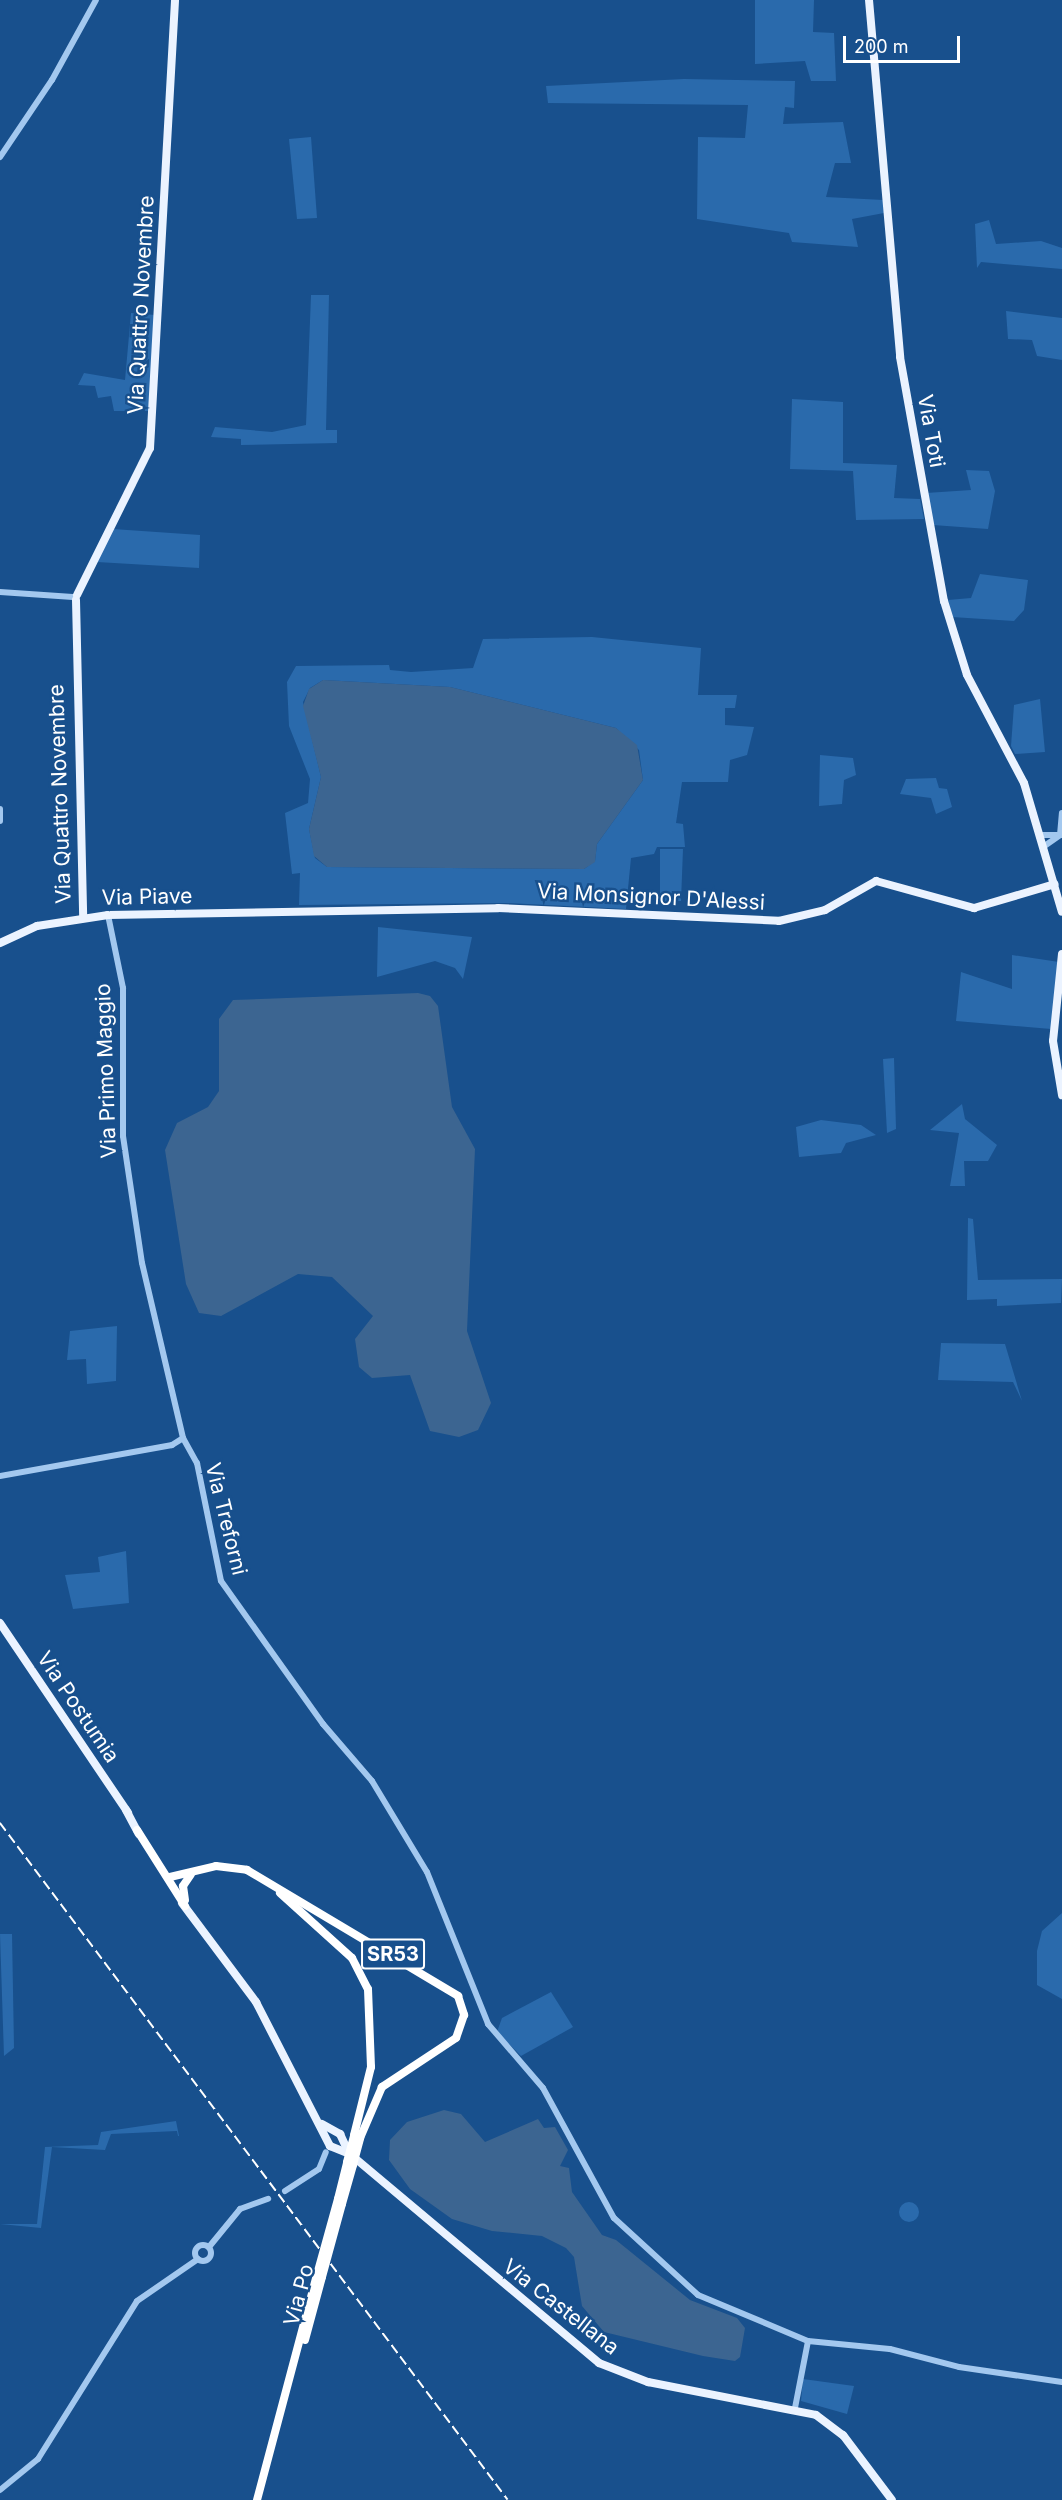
<!DOCTYPE html>
<html>
<head>
<meta charset="utf-8">
<style>
  body { margin:0 }
  #map { position:relative; width:1062px; height:2500px; overflow:hidden; background:#18508d; font-family:Inter,sans-serif }
  div>[style] { position:absolute }
  [style*='--x'] { left:calc(var(--x)*1px); top:calc(var(--y)*1px); width:calc(var(--w)*1px); rotate:calc(var(--a)*1deg) }
  .green>* { inset:0; background:#2a6aac }
  .round { border-radius:50% }
  .water>* { inset:0; background:#3c6591 }
  .minor>* { height:6px; margin:-3px; padding:0 3px; transform-origin:3px; border-radius:3px; background:#a3c8ef }
  .minor>.ring { margin:-3px; padding:0; box-sizing:content-box; background:none; border:6px solid #a3c8ef; border-radius:50% }
  .major>* { height:8px; margin:-4px; padding:0 4px; transform-origin:4px; border-radius:4px; background:#ebf3ff }
  .highway>* { height:8px; margin:-4px; padding:0 4px; transform-origin:4px; border-radius:4px; background:#fff }
  .rail>* { height:1.5px; margin-top:-0.75px; transform-origin:0; background:repeating-linear-gradient(90deg,#fff 0 10px,transparent 0 14.5px) }
  .highway-bridge>* { height:8px; margin:-4px; padding:0 4px; transform-origin:4px; border-radius:4px; background:#fff }
  span { translate:-50% -50%; white-space:nowrap; text-align:center; line-height:1.15; -webkit-text-stroke:5px #18508d; paint-order:stroke }
  .shield-label span { padding:2px 4px; background:#18508d; border:2px solid; border-radius:4px; -webkit-text-stroke-width:0 }
  .shield-label { font-size:20px; color:#fff; font-weight:700 }
  .street-label { font-size:21px; color:#fff }
  .scale { position:absolute; left:843px; top:36px; width:117px; height:27px; box-sizing:border-box; border:3px solid #fff; border-top:0; padding-left:8px; font-size:18px; line-height:21px; white-space:nowrap; color:#fff; -webkit-text-stroke:4px #18508d; paint-order:stroke }
</style>
</head>
<body>
<div id="map">
  <div class="green">
    <i style="clip-path:polygon(755px 0,814px 0,813px 32px,834px 33px,836px 81px,811px 81px,805px 61px,755px 64px)"></i>
    <i style="clip-path:polygon(684px 79px,795px 81px,794px 108px,785px 107px,783px 124px,843px 122px,851px 163px,835px 163px,826px 197px,883px 200px,884px 213px,852px 219px,858px 247px,792px 242px,789px 233px,697px 219px,698px 137px,745px 138px,748px 105px,548px 103px,546px 86px)"></i>
    <i style="clip-path:polygon(311px 137px,317px 218px,297px 219px,289px 139px)"></i>
    <i style="clip-path:polygon(989px 220px,996px 244px,1041px 241px,1062px 248px,1062px 269px,981px 262px,977px 268px,975px 224px)"></i>
    <i style="clip-path:polygon(311px 295px,329px 295px,326px 430px,337px 430px,337px 443px,241px 445px,241px 439px,211px 437px,215px 427px,272px 432px,306px 425px)"></i>
    <i style="clip-path:polygon(1006px 311px,1062px 318px,1062px 360px,1037px 356px,1032px 340px,1008px 339px)"></i>
    <i style="clip-path:polygon(131px 313px,155px 315px,149px 411px,114px 411px,111px 396px,98px 398px,95px 386px,78px 385px,84px 373px,125px 380px)"></i>
    <i style="clip-path:polygon(792px 399px,843px 402px,843px 463px,897px 465px,894px 498px,920px 499px,924px 519px,856px 520px,853px 471px,790px 469px)"></i>
    <i style="clip-path:polygon(966px 470px,989px 471px,995px 491px,988px 529px,933px 525px,926px 493px,971px 490px)"></i>
    <i style="clip-path:polygon(113px 529px,200px 535px,199px 568px,97px 562px)"></i>
    <i style="clip-path:polygon(980px 574px,1028px 580px,1024px 610px,1014px 621px,952px 617px,948px 600px,971px 598px)"></i>
    <i style="clip-path:polygon(evenodd,592px 637px,701px 648px,698px 695px,737px 695px,735px 708px,725px 708px,725px 725px,754px 727px,747px 755px,730px 760px,728px 782px,682px 782px,676px 823px,683px 824px,685px 847px,657px 847px,654px 854px,631px 858px,626px 909px,506px 903px,299px 905px,300px 873px,292px 874px,285px 813px,308px 803px,310px 779px,289px 726px,287px 682px,296px 666px,389px 665px,390px 670px,411px 672px,473px 668px,483px 639px,592px 637px,323px 680px,450px 687px,616px 728px,639px 750px,643px 780px,597px 844px,595px 861px,584px 869px,327px 867px,315px 858px,309px 829px,321px 777px,303px 702px,310px 688px,323px 680px)"></i>
    <i style="clip-path:polygon(1040px 699px,1045px 752px,1015px 754px,1011px 746px,1014px 705px)"></i>
    <i style="clip-path:polygon(820px 755px,853px 758px,856px 775px,844px 780px,842px 804px,819px 806px)"></i>
    <i style="clip-path:polygon(936px 778px,939px 788px,947px 789px,952px 807px,936px 814px,931px 798px,900px 794px,906px 779px)"></i>
    <i style="clip-path:polygon(660px 849px,683px 849px,681px 901px,660px 901px)"></i>
    <i style="clip-path:polygon(378px 927px,472px 937px,463px 979px,455px 968px,435px 961px,377px 977px)"></i>
    <i style="clip-path:polygon(1012px 955px,1059px 962px,1051px 1029px,956px 1021px,961px 972px,1012px 989px)"></i>
    <i style="clip-path:polygon(894px 1058px,896px 1129px,887px 1133px,883px 1059px)"></i>
    <i style="clip-path:polygon(962px 1104px,965px 1119px,997px 1145px,988px 1161px,964px 1161px,965px 1186px,950px 1186px,959px 1133px,930px 1130px)"></i>
    <i style="clip-path:polygon(821px 1120px,861px 1125px,876px 1135px,846px 1143px,841px 1153px,799px 1157px,796px 1127px)"></i>
    <i style="clip-path:polygon(968px 1218px,973px 1219px,978px 1280px,1062px 1279px,1061px 1303px,997px 1306px,997px 1299px,967px 1300px)"></i>
    <i style="clip-path:polygon(117px 1326px,116px 1381px,87px 1384px,86px 1359px,67px 1360px,70px 1331px)"></i>
    <i style="clip-path:polygon(941px 1343px,1005px 1344px,1022px 1401px,1013px 1382px,938px 1380px)"></i>
    <i style="clip-path:polygon(126px 1551px,129px 1603px,73px 1609px,65px 1575px,100px 1572px,98px 1557px)"></i>
    <i style="clip-path:polygon(1062px 1913px,1062px 1999px,1037px 1985px,1037px 1951px,1042px 1931px)"></i>
    <i style="clip-path:polygon(0 1934px,12px 1934px,14px 2048px,4px 2056px)"></i>
    <i style="clip-path:polygon(551px 1992px,573px 2027px,521px 2056px,497px 2032px,502px 2018px)"></i>
    <i style="clip-path:polygon(176px 2121px,179px 2136px,178px 2136px,177px 2131px,111px 2134px,105px 2150px,52px 2147px,41px 2228px,0 2224px,37px 2224px,45px 2147px,98px 2145px,101px 2132px)"></i>
    <i class="round" style="left:899px;top:2202px;width:20px;height:20px"></i>
    <i style="clip-path:polygon(803px 2379px,854px 2386px,847px 2414px,801px 2401px)"></i>
  </div>
  <div class="water">
    <i style="clip-path:polygon(323px 680px,450px 687px,616px 728px,637px 745px,643px 780px,597px 844px,595px 862px,584px 869px,327px 867px,314px 856px,309px 829px,321px 777px,303px 706px,309px 689px)"></i>
    <i style="clip-path:polygon(418px 993px,430px 996px,438px 1006px,452px 1107px,475px 1149px,467px 1331px,491px 1403px,478px 1430px,459px 1437px,430px 1431px,410px 1375px,372px 1378px,359px 1367px,355px 1339px,373px 1316px,332px 1277px,298px 1274px,221px 1316px,199px 1313px,186px 1284px,165px 1150px,177px 1123px,208px 1107px,219px 1091px,219px 1019px,233px 1000px)"></i>
    <i style="clip-path:polygon(444px 2110px,461px 2114px,485px 2142px,538px 2119px,544px 2128px,555px 2127px,568px 2150px,560px 2166px,569px 2168px,572px 2192px,602px 2235px,616px 2240px,690px 2300px,737px 2318px,745px 2328px,740px 2357px,735px 2361px,703px 2356px,604px 2332px,582px 2306px,574px 2257px,566px 2248px,542px 2236px,492px 2231px,452px 2219px,410px 2189px,389px 2160px,390px 2140px,407px 2122px)"></i>
  </div>
  <div class="minor">
    <i style="--x:0;--y:157;--w:93;--a:-56"></i>
    <i style="--x:52;--y:80;--w:91;--a:-61.2"></i>
    <i style="--x:0;--y:592;--w:73;--a:3.9"></i>
    <i style="--x:0;--y:809;--w:12;--a:90"></i>
    <i style="--x:1039;--y:835;--w:21;--a:0"></i>
    <i style="--x:1060;--y:835;--w:22;--a:-85"></i>
    <i style="--x:1043;--y:847;--w:21;--a:-35"></i>
    <i style="--x:108;--y:915;--w:75;--a:78.4"></i>
    <i style="--x:123;--y:988;--w:148;--a:90"></i>
    <i style="--x:123;--y:1136;--w:128;--a:81.5"></i>
    <i style="--x:142;--y:1263;--w:180;--a:76.8"></i>
    <i style="--x:183;--y:1438;--w:29;--a:61"></i>
    <i style="--x:197;--y:1463;--w:120;--a:78.5"></i>
    <i style="--x:221;--y:1581;--w:176;--a:54.5"></i>
    <i style="--x:323;--y:1724;--w:75;--a:49.3"></i>
    <i style="--x:372;--y:1781;--w:106;--a:58.9"></i>
    <i style="--x:427;--y:1872;--w:164;--a:68.1"></i>
    <i style="--x:488;--y:2024;--w:84;--a:49.3"></i>
    <i style="--x:543;--y:2088;--w:148;--a:61.4"></i>
    <i style="--x:614;--y:2218;--w:114;--a:42.5"></i>
    <i style="--x:698;--y:2295;--w:119;--a:22.7"></i>
    <i style="--x:808;--y:2341;--w:82;--a:5.6"></i>
    <i style="--x:890;--y:2349;--w:71;--a:14.6"></i>
    <i style="--x:959;--y:2367;--w:104;--a:8.3"></i>
    <i style="--x:0;--y:1476;--w:175;--a:-10.2"></i>
    <i style="--x:172;--y:1445;--w:13;--a:-32"></i>
    <i style="--x:285;--y:2191;--w:40;--a:-32.9"></i>
    <i style="--x:319;--y:2169;--w:18;--a:-68"></i>
    <i class="ring" style="left:195px;top:2245px;width:10px;height:10px"></i>
    <i style="--x:209;--y:2247;--w:49;--a:-50.8"></i>
    <i style="--x:240;--y:2209;--w:30;--a:-20"></i>
    <i style="--x:795;--y:2408;--w:68;--a:-79"></i>
    <i style="--x:0;--y:2490;--w:49;--a:-39.2"></i>
    <i style="--x:38;--y:2459;--w:186;--a:-57.9"></i>
    <i style="--x:137;--y:2301;--w:74;--a:-34.5"></i>
  </div>
  <div class="major">
    <i style="--x:869;--y:0;--w:358;--a:85"></i>
    <i style="--x:900;--y:357;--w:248;--a:79.8"></i>
    <i style="--x:944;--y:601;--w:77;--a:72.7"></i>
    <i style="--x:967;--y:675;--w:122;--a:62.2"></i>
    <i style="--x:1024;--y:783;--w:134;--a:73.6"></i>
    <i style="--x:77;--y:595;--w:164;--a:-63.6"></i>
    <i style="--x:150;--y:448;--w:449;--a:-86.8"></i>
    <i style="--x:76;--y:600;--w:316;--a:88.7"></i>
    <i style="--x:0;--y:943;--w:41;--a:-24.7"></i>
    <i style="--x:37;--y:926;--w:72;--a:-8.8"></i>
    <i style="--x:108;--y:915;--w:390;--a:-1"></i>
    <i style="--x:498;--y:908;--w:281;--a:2.6"></i>
    <i style="--x:779;--y:921;--w:47;--a:-13.4"></i>
    <i style="--x:825;--y:910;--w:59;--a:-29.6"></i>
    <i style="--x:876;--y:881;--w:102;--a:15.4"></i>
    <i style="--x:974;--y:908;--w:84;--a:-16.5"></i>
    <i style="--x:1062;--y:954;--w:87;--a:95.9"></i>
    <i style="--x:1053;--y:1041;--w:55;--a:80.5"></i>
    <i style="--x:0;--y:1623;--w:229;--a:56"></i>
    <i style="--x:126;--y:1810;--w:27;--a:62"></i>
    <i style="--x:182;--y:1903;--w:124;--a:53.2"></i>
    <i style="--x:256;--y:2002;--w:162;--a:62.8"></i>
    <i style="--x:330;--y:2146;--w:22;--a:22"></i>
    <i style="--x:350;--y:2154;--w:325;--a:40"></i>
    <i style="--x:599;--y:2363;--w:53;--a:21.2"></i>
    <i style="--x:648;--y:2382;--w:171;--a:11.1"></i>
    <i style="--x:816;--y:2415;--w:34;--a:37"></i>
    <i style="--x:843;--y:2435;--w:81;--a:53"></i>
    <i style="--x:322;--y:2124;--w:21;--a:29"></i>
    <i style="--x:340;--y:2134;--w:21;--a:65"></i>
  </div>
  <div class="highway">
    <i style="--x:137;--y:1830;--w:90;--a:57.7"></i>
    <i style="--x:170;--y:1877;--w:47;--a:-13.4"></i>
    <i style="--x:216;--y:1866;--w:31;--a:7"></i>
    <i style="--x:247;--y:1870;--w:246;--a:30.8"></i>
    <i style="--x:458;--y:1996;--w:20;--a:72"></i>
    <i style="--x:464;--y:2015;--w:24;--a:109"></i>
    <i style="--x:456;--y:2038;--w:89;--a:146.5"></i>
    <i style="--x:382;--y:2087;--w:56;--a:113.3"></i>
    <i style="--x:280;--y:1893;--w:97;--a:42.1"></i>
    <i style="--x:352;--y:1958;--w:35;--a:63"></i>
    <i style="--x:368;--y:1989;--w:78;--a:87.8"></i>
    <i style="--x:371;--y:2067;--w:70;--a:104"></i>
    <i style="--x:185;--y:1900;--w:14;--a:-98"></i>
    <i style="--x:183;--y:1886;--w:14;--a:-56"></i>
    <i style="--x:338;--y:2199;--w:38;--a:-76"></i>
    <i style="--x:342;--y:2204;--w:41;--a:-74.2"></i>
    <i style="--x:305;--y:2340;--w:65;--a:-74.9"></i>
    <i style="--x:257;--y:2500;--w:237;--a:-75.1"></i>
  </div>
  <div class="rail">
    <i style="--x:0;--y:1823;--w:846;--a:53.12"></i>
  </div>
  <div class="highway-bridge">
    <i style="--x:347;--y:2162;--w:28;--a:-75"></i>
    <i style="--x:353;--y:2165;--w:28;--a:-75"></i>
    <i style="--x:318;--y:2271;--w:75;--a:-74.5"></i>
    <i style="--x:322;--y:2277;--w:76;--a:-74.7"></i>
  </div>
  <div class="shield-label">
    <span style="left:393px;top:1954px">SR53</span>
  </div>
  <div class="street-label">
    <span style="left:141px;top:305px;rotate:-87deg">Via Quattro Novembre</span>
    <span style="left:931px;top:431px;rotate:80deg">Via Toti</span>
    <span style="left:60px;top:794px;rotate:-92deg">Via Quattro Novembre</span>
    <span style="left:147px;top:897px;rotate:-1deg">Via Piave</span>
    <span style="left:651px;top:897px;rotate:3deg">Via Monsignor D'Alessi</span>
    <span style="left:106px;top:1071px;rotate:-92deg">Via Primo Maggio</span>
    <span style="left:226px;top:1519px;rotate:76deg">Via Treforni</span>
    <span style="left:78px;top:1707px;rotate:56deg">Via Postumia</span>
    <span style="left:299px;top:2295px;rotate:-75deg">Via Po</span>
    <span style="left:561px;top:2307px;rotate:38deg">Via Castellana</span>
  </div>
  <div class="scale">200 m</div>
</div>
</body>
</html>
